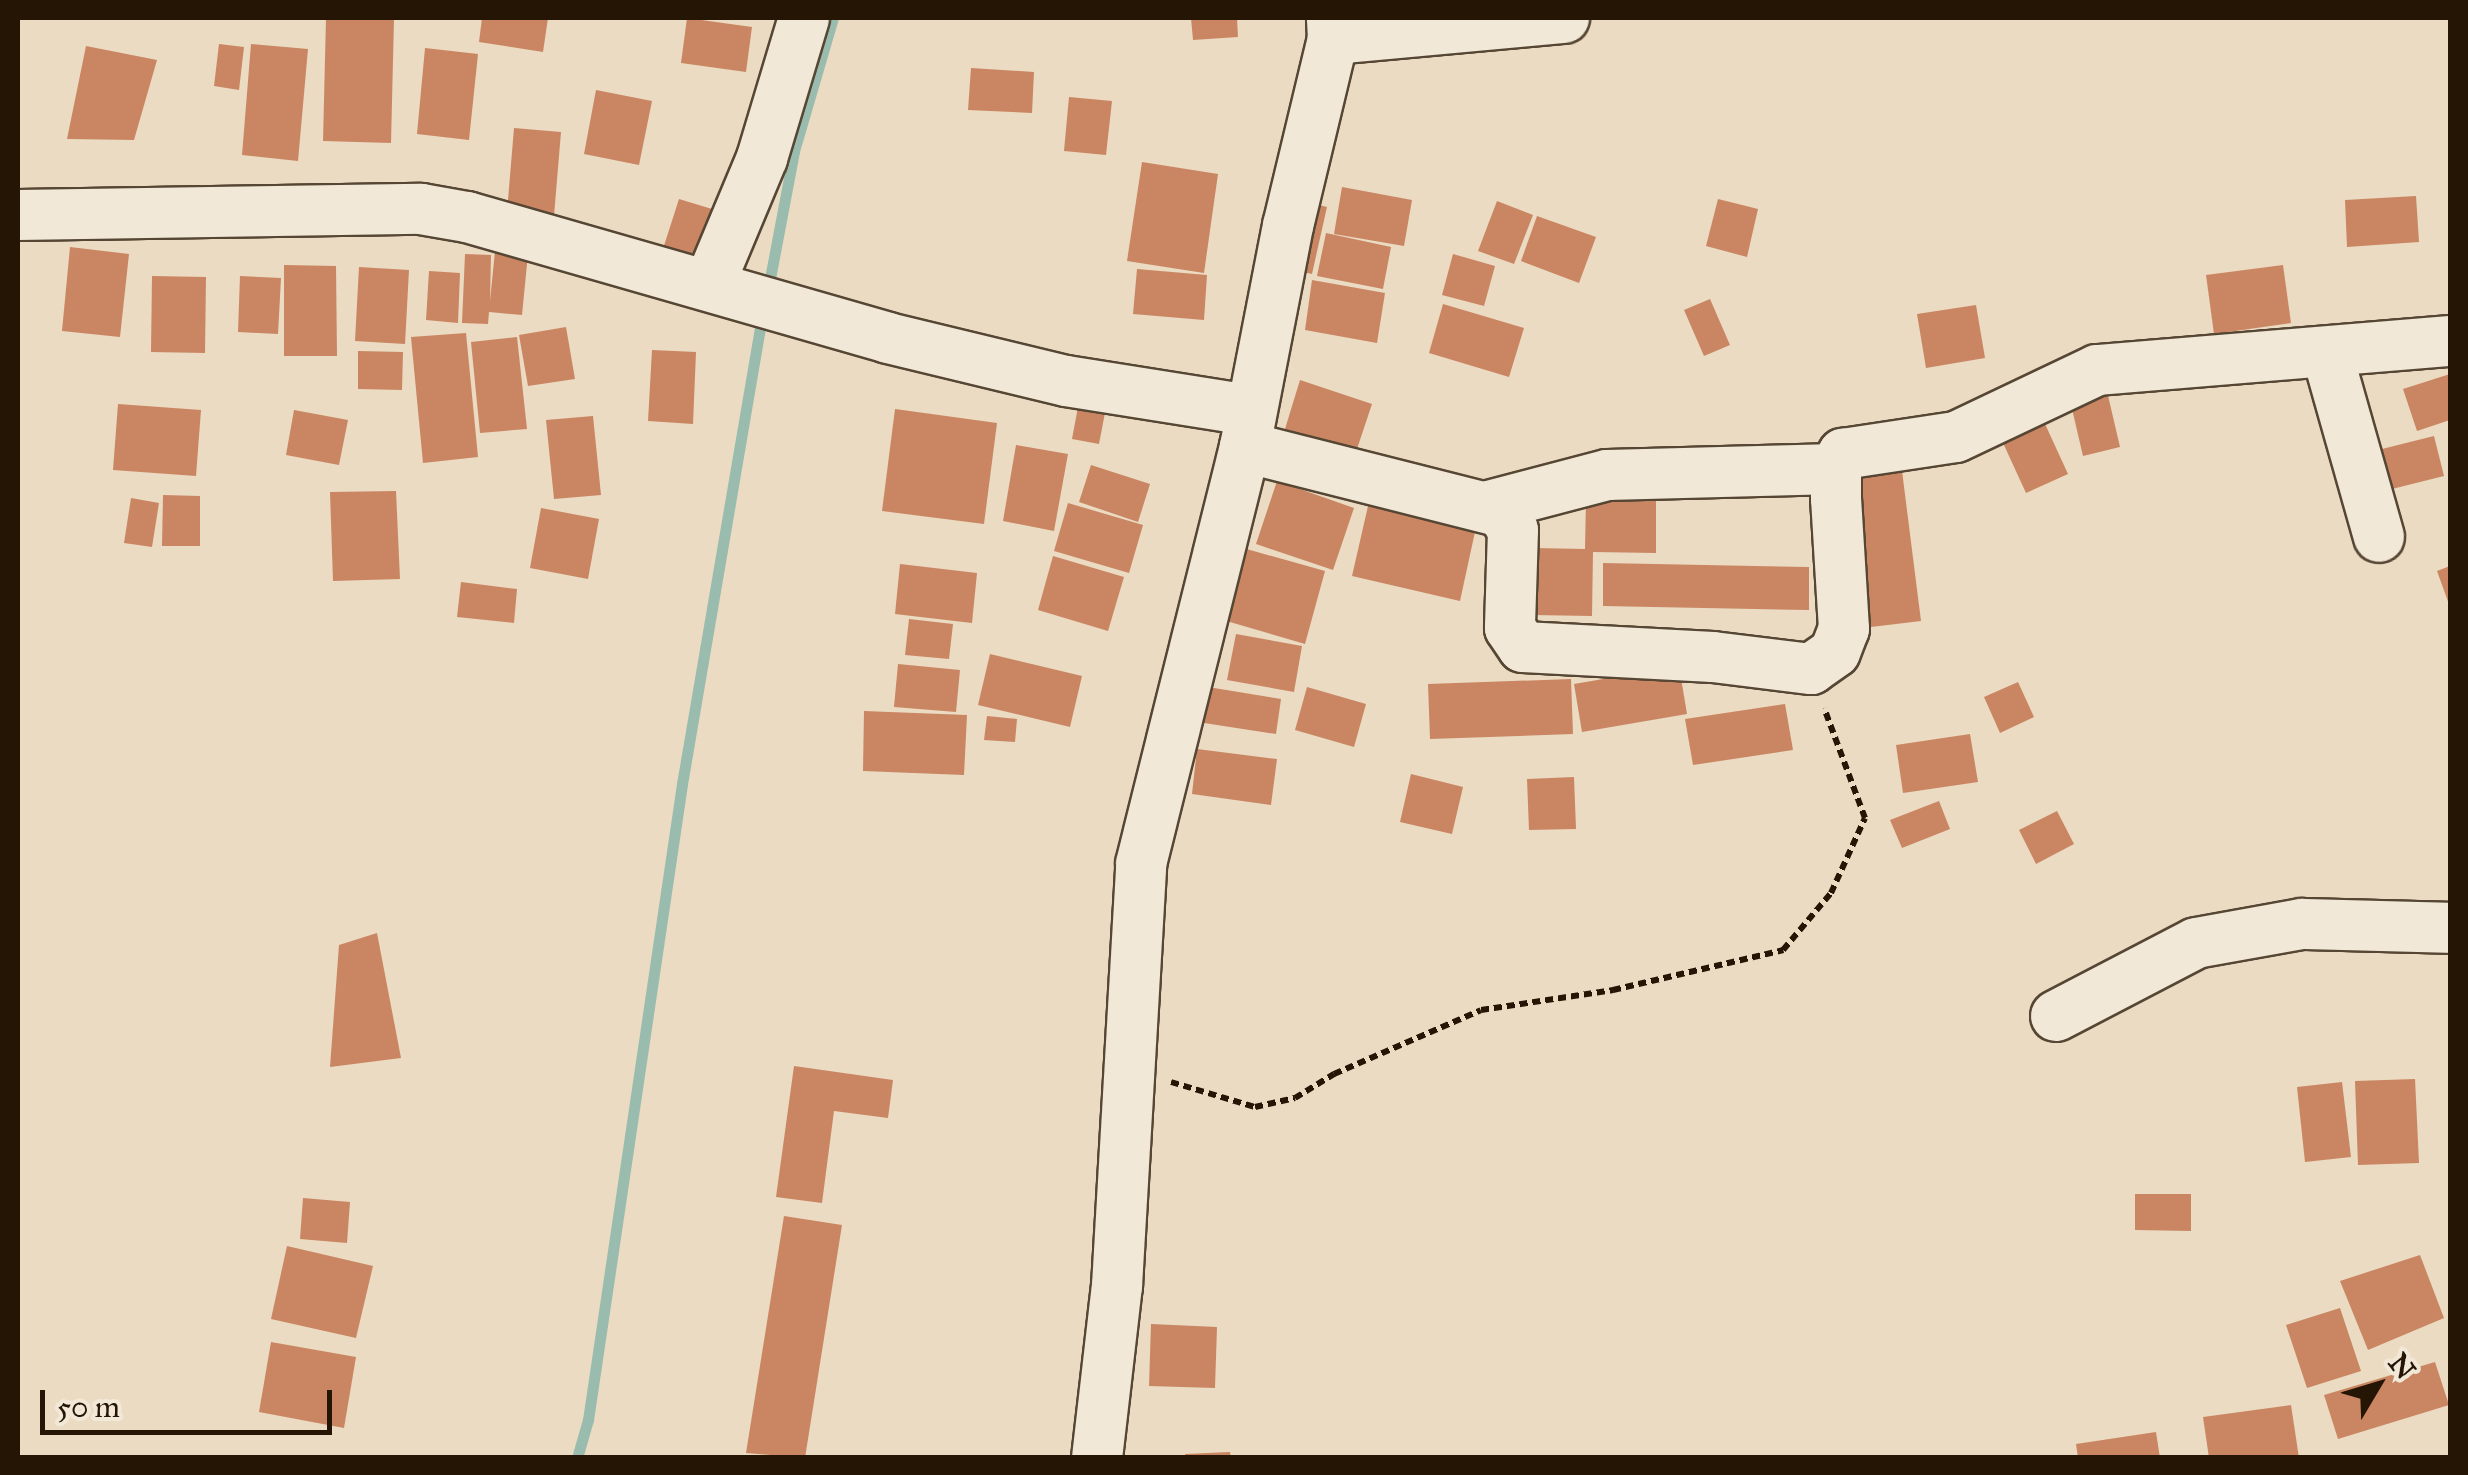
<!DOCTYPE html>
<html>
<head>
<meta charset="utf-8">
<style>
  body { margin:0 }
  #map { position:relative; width:2468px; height:1475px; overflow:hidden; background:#eadbc2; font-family:"IM FELL Great Primer",serif }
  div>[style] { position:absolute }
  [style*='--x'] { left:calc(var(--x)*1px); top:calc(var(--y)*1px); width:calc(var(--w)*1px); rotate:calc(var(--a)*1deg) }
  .stream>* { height:11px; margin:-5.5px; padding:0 5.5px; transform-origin:5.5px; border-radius:5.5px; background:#99bcae }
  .building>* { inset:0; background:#ca8662 }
  .path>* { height:6px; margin-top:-3px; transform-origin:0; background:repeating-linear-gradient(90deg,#251504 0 8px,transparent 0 13px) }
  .roads { filter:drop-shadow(2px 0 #564634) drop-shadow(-2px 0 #564634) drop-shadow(0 2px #564634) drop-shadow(0 -2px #564634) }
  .minor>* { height:50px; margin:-25px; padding:0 25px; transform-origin:25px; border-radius:25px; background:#f1e8d7 }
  span { translate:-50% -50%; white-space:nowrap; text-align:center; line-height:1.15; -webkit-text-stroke:10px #f1e8d7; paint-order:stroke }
  .frame { position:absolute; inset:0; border:20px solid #251504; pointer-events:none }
  .north { position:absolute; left:2328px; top:1335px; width:100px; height:100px; -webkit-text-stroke:8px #f1e8d7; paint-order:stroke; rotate:52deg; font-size:28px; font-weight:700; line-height:40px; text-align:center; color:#251504 }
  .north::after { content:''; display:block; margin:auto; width:35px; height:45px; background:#251504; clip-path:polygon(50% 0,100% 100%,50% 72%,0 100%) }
  .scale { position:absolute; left:40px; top:1390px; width:292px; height:45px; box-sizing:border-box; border:5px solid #251504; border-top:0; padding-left:12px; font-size:30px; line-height:35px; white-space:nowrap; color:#251504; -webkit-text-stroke:8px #f1e8d7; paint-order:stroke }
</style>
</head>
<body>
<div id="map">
  <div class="stream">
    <i style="--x:768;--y:289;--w:140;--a:-79.3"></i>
    <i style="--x:794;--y:151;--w:139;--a:-73.7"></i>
    <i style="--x:577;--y:1458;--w:40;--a:-74"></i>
    <i style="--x:588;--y:1420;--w:643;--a:-81.59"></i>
    <i style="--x:682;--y:784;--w:479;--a:-80.3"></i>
  </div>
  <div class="building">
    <i style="clip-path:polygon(326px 18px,394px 18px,391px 143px,323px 141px)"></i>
    <i style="clip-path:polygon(482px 18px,548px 18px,543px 52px,479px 42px)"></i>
    <i style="clip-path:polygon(687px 18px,752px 27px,746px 72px,681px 63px)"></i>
    <i style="clip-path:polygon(1191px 18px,1237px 18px,1238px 37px,1193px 40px)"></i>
    <i style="clip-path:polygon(219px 44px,244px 47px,239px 90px,214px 86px)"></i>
    <i style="clip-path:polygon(251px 44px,308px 49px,298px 161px,242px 155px)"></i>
    <i style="clip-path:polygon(86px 46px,157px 60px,134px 140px,67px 139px)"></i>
    <i style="clip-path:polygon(425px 48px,478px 54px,469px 140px,417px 134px)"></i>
    <i style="clip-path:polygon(971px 68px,1034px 72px,1032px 113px,968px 110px)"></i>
    <i style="clip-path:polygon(596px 90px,652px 101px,639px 165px,584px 154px)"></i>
    <i style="clip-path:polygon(1069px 97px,1112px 101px,1106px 155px,1064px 151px)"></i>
    <i style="clip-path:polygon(514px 128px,561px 132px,554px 216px,507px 212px)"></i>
    <i style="clip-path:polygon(1142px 162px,1218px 174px,1204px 273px,1127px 261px)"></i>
    <i style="clip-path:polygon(1342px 187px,1412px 200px,1404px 246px,1334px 234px)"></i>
    <i style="clip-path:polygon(2416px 196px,2419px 242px,2347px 247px,2345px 200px)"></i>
    <i style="clip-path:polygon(679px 199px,712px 209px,695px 267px,661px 255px)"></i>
    <i style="clip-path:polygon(1718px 199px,1758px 209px,1747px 257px,1706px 246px)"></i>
    <i style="clip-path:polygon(1299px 200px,1327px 207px,1312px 274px,1283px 267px)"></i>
    <i style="clip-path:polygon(1497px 201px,1533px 215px,1514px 264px,1478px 251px)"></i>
    <i style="clip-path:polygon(1537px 216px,1596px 237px,1579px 283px,1521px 261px)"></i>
    <i style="clip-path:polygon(1326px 233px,1391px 247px,1383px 289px,1317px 276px)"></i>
    <i style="clip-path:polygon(70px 247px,129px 254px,120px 337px,62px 331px)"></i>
    <i style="clip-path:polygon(495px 251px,528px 254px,522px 315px,489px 312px,488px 324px,462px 323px,465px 254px,491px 255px,490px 301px)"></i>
    <i style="clip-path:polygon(1453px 254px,1495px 266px,1484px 306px,1442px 295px)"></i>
    <i style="clip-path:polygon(284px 265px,336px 266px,337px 356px,284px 356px)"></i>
    <i style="clip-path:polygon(2283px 265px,2291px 323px,2214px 334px,2206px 275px)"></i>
    <i style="clip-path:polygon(359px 267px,409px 270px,405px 344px,355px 341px)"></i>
    <i style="clip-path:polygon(1137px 269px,1207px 275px,1204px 320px,1133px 314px)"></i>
    <i style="clip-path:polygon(429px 271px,460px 273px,458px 323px,426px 320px)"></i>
    <i style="clip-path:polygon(152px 276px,206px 277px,205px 353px,151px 352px)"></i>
    <i style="clip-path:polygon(240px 276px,281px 278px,278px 334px,238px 332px)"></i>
    <i style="clip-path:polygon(1312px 280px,1385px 293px,1377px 343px,1305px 330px)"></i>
    <i style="clip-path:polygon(1710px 299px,1730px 345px,1704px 356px,1684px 310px)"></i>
    <i style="clip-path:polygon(1443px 304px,1524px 328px,1509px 377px,1429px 353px)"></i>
    <i style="clip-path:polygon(1976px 305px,1985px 358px,1926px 368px,1917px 314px)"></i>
    <i style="clip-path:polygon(566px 327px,575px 379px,528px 386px,519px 335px)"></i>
    <i style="clip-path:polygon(466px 333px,478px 457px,423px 463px,411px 337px)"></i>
    <i style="clip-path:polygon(517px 337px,527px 429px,480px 433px,471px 342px)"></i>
    <i style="clip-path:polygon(652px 350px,696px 352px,693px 424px,648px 421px)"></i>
    <i style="clip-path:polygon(358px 351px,403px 352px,402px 390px,358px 389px)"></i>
    <i style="clip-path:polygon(2450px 374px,2450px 420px,2417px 431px,2403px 389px)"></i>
    <i style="clip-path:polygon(1300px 380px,1372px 404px,1356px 452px,1285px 429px)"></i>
    <i style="clip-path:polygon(2106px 387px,2120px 447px,2083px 456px,2069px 396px)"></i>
    <i style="clip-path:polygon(1081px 391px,1108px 397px,1099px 444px,1072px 439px)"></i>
    <i style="clip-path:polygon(118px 404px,201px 410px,196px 476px,113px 470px)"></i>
    <i style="clip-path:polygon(895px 409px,997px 423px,984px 524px,882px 511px)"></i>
    <i style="clip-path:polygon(294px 410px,348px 420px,339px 465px,286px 455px)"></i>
    <i style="clip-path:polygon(2040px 413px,2068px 474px,2026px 493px,1998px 432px)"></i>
    <i style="clip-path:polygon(593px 416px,601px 495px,554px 499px,546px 420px)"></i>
    <i style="clip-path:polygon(2434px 436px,2444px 476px,2388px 490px,2378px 450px)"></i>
    <i style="clip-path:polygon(1016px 445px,1068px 454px,1054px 531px,1003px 521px)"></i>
    <i style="clip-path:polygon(1899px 447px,1921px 621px,1871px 627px,1848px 454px)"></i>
    <i style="clip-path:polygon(1091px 465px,1150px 484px,1138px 522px,1079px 502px)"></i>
    <i style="clip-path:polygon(1277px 481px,1354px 508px,1333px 570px,1256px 544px)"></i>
    <i style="clip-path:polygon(396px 491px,400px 579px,333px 581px,330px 492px)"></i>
    <i style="clip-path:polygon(1371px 493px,1478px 518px,1460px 601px,1352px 576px)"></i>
    <i style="clip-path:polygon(163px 495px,200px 496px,200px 546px,162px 546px)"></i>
    <i style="clip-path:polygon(131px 498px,159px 503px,152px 547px,124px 543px)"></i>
    <i style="clip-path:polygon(1586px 499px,1656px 500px,1656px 553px,1593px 552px,1592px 616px,1532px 615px,1534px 548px,1585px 549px)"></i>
    <i style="clip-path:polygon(1068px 503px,1143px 525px,1129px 573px,1054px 551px)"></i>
    <i style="clip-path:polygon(541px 508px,599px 519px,588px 579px,530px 568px)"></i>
    <i style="clip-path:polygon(1243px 548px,1325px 571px,1305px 644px,1223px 620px)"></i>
    <i style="clip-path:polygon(1053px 556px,1124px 577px,1108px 631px,1038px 610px)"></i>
    <i style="clip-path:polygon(1603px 563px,1809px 567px,1809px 610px,1603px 606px)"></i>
    <i style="clip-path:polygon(900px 564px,977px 573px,972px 623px,895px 614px)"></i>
    <i style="clip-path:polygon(2450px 566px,2450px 607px,2437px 571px)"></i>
    <i style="clip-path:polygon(461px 582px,517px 589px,514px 623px,457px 617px)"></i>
    <i style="clip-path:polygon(909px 619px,953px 624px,949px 659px,905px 655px)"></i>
    <i style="clip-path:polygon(1236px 634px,1302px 646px,1294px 692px,1227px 680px)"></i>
    <i style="clip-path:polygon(990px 654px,1082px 676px,1070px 727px,978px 705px)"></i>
    <i style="clip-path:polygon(898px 664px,960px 670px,956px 712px,894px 707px)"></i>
    <i style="clip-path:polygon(1679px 666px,1687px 714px,1582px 732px,1574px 684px)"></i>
    <i style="clip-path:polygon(1571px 679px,1573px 734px,1430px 739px,1428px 684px)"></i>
    <i style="clip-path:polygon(2018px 682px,2034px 717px,2000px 733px,1984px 697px)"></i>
    <i style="clip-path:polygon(1208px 687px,1281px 699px,1276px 734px,1204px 723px)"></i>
    <i style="clip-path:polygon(1307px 687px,1366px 704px,1354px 747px,1295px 730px)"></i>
    <i style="clip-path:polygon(1785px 704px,1793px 750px,1693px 765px,1685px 719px)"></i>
    <i style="clip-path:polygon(864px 711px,967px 715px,964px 775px,863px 771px)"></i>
    <i style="clip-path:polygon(987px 716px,1017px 719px,1015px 742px,984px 740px)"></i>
    <i style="clip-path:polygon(1970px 734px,1978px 782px,1903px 793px,1896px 745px)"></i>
    <i style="clip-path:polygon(1197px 749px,1277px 759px,1271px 805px,1192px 794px)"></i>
    <i style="clip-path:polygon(1411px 774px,1463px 787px,1452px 834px,1400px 822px)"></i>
    <i style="clip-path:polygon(1574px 777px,1576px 829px,1529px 830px,1527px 779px)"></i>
    <i style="clip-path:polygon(1939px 801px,1950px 829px,1902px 848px,1890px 820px)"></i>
    <i style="clip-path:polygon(2057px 811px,2074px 844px,2036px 864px,2019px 830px)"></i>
    <i style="clip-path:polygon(377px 933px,401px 1058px,330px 1067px,339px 945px)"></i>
    <i style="clip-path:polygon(794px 1066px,893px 1080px,888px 1118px,834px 1111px,822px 1203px,776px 1197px)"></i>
    <i style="clip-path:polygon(2415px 1079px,2419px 1163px,2358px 1165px,2355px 1081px)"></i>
    <i style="clip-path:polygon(2342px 1082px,2351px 1157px,2305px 1162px,2297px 1087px)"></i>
    <i style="clip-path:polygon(2135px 1194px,2191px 1194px,2191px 1231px,2135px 1230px)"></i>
    <i style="clip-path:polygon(303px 1198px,350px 1202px,347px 1243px,300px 1239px)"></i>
    <i style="clip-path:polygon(784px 1216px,842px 1225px,805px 1458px,746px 1453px)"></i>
    <i style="clip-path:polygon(287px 1246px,373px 1266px,356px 1338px,271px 1319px)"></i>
    <i style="clip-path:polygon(2420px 1255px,2444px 1318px,2368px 1350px,2340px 1281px)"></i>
    <i style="clip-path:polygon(2340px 1308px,2361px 1371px,2307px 1388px,2286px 1325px)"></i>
    <i style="clip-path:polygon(1151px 1324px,1217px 1327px,1215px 1388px,1149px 1386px)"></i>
    <i style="clip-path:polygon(271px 1342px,356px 1357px,344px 1428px,259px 1412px)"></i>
    <i style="clip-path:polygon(2435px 1362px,2449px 1405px,2338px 1439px,2324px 1395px)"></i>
    <i style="clip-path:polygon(2291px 1405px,2299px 1458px,2209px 1458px,2203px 1417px)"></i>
    <i style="clip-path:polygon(2156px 1432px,2160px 1458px,2078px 1458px,2076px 1444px)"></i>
    <i style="clip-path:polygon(1230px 1452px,1231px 1458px,1185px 1458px,1185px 1454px)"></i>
  </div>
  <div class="path">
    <i style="--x:1171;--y:1082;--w:88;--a:16.6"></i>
    <i style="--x:1255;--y:1107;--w:41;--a:-12.7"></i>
    <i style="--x:1295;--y:1098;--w:46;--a:-31.6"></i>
    <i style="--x:1334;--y:1074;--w:160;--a:-23.5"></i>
    <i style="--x:1481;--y:1010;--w:134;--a:-8.6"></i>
    <i style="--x:1613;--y:990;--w:175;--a:-13.2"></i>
    <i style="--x:1783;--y:950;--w:75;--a:-49.9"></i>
    <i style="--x:1831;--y:893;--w:82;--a:-65.6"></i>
    <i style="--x:1865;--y:818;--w:117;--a:-110.4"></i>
  </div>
  <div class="roads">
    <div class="minor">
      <i style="--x:1333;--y:39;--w:232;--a:-5.2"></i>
      <i style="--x:18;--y:215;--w:403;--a:-0.9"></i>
      <i style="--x:421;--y:209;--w:47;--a:9.9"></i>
      <i style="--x:467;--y:217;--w:438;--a:16"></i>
      <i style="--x:888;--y:338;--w:183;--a:13.6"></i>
      <i style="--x:1066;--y:381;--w:185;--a:9"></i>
      <i style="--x:709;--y:285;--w:138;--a:-67.3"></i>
      <i style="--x:762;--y:158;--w:146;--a:-73.3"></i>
      <i style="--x:2327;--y:353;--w:191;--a:74.2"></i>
      <i style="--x:1245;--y:447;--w:265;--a:14.2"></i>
      <i style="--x:1502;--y:512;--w:21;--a:59"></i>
      <i style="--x:1513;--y:530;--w:98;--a:91.8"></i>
      <i style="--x:1510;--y:628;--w:23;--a:56"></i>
      <i style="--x:1523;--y:647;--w:190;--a:3"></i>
      <i style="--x:1713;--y:657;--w:99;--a:7"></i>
      <i style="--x:1811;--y:669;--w:29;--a:-35"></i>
      <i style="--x:1835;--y:652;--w:25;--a:-69"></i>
      <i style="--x:1844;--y:629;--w:130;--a:-93.5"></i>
      <i style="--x:1836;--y:499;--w:30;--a:-90"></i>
      <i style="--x:1836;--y:469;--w:17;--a:-65"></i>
      <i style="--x:1843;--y:454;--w:114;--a:-8.6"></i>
      <i style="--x:1956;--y:437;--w:156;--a:-25.4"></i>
      <i style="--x:2097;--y:370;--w:354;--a:-4.7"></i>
      <i style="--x:1489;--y:506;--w:122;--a:-14.7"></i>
      <i style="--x:1607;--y:475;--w:229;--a:-1.5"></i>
      <i style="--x:2056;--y:1016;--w:158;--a:-27.5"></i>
      <i style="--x:2196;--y:943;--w:108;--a:-10.2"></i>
      <i style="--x:2302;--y:924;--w:148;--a:1.5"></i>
      <i style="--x:1097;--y:1458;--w:173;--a:-83.4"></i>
      <i style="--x:1117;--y:1286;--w:423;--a:-86.7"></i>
      <i style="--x:1141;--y:864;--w:430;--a:-76"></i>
      <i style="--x:1245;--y:447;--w:225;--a:-79"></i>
      <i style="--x:1288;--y:226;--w:192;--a:-76.5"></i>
      <i style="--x:1333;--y:39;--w:21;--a:-93"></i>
    </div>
  </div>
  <div class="frame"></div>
  <div class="north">N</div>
  <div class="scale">50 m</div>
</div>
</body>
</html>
